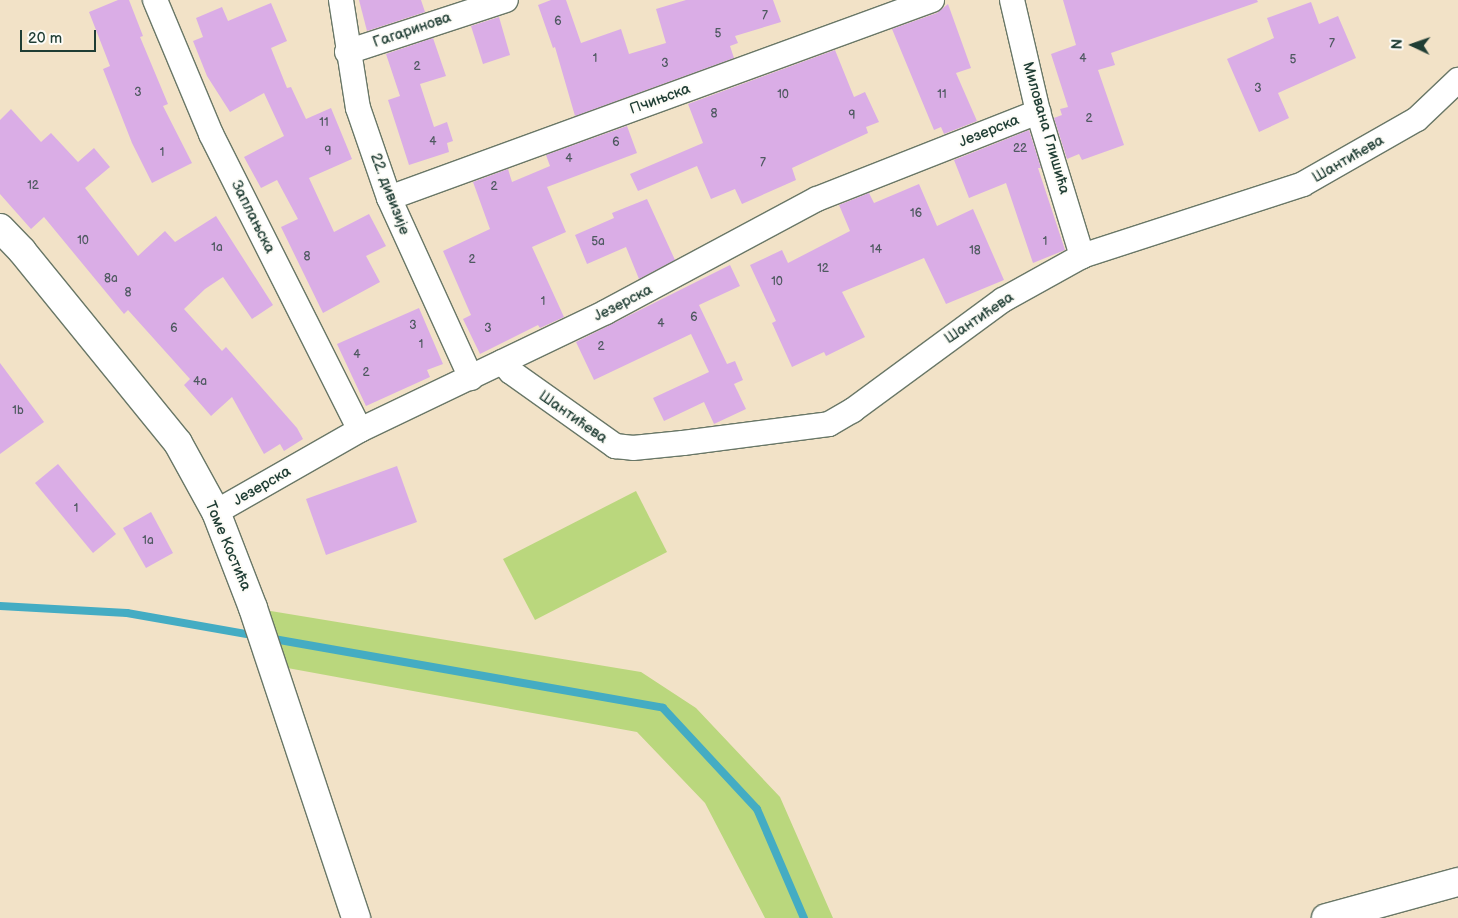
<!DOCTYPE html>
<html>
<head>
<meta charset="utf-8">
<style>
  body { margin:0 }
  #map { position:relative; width:1458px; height:918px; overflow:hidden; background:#f2e2c7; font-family:"Balsamiq Sans",sans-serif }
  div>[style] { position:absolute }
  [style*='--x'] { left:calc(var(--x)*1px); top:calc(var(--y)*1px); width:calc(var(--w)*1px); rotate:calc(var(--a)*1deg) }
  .green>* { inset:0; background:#bad77d }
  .stream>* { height:8px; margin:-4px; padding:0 4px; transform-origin:4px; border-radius:4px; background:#44acc3 }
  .building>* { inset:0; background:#daade6 }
  .roads { filter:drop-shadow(1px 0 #697767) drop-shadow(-1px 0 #697767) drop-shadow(0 1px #697767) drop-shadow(0 -1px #697767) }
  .street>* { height:24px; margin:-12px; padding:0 12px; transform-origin:12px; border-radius:12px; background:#fff }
  .secondary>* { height:28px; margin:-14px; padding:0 14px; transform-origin:14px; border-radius:14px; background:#fff }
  span { translate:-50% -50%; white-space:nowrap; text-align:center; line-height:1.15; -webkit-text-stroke:4px #fdfcf7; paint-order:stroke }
  .number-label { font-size:12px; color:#4e5960 }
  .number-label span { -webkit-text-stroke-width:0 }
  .street-label { font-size:15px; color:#1f3d34 }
  .north { position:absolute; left:1388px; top:20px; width:50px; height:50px; -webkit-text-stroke:4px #fdfcf7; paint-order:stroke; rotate:273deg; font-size:14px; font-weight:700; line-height:20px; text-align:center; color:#1f3d34 }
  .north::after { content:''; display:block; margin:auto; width:18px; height:22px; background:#1f3d34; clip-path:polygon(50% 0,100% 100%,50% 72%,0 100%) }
  .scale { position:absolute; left:20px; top:30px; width:76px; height:22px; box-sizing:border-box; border:2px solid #1f3d34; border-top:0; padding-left:6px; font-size:15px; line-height:18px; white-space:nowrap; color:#1f3d34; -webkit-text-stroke:4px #fdfcf7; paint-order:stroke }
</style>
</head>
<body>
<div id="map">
  <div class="green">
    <i style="clip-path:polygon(636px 491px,667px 552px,535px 620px,503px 559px)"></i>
    <i style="clip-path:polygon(253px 608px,641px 672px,696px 708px,780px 797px,833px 918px,765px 918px,705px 803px,637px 732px,271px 665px)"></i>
  </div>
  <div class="stream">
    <i style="--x:0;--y:606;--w:127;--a:3.2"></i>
    <i style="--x:127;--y:613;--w:132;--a:10"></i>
    <i style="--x:268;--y:638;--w:401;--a:10"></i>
    <i style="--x:663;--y:708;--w:138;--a:47.1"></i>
    <i style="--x:757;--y:809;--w:119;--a:66.7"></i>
  </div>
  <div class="building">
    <i style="clip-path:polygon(118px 0,129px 0,143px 36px,140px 37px,168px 104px,163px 106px,192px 163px,152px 183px,132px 143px,103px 69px,110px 66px,89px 12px)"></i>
    <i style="clip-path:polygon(359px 0,421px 0,425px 12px,367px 31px)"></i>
    <i style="clip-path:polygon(551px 0,566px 0,581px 43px,621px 29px,629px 54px,666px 43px,656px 9px,686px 0,773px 0,781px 22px,735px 36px,738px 43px,730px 46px,734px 58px,575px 116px,555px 47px,553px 48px,538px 5px)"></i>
    <i style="clip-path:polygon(1063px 0,1257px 0,1258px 2px,1111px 53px,1115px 65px,1098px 70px,1124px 145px,1082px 160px,1079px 154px,1067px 159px,1054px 118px,1062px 115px,1060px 109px,1068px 107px,1051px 54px,1076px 45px)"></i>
    <i style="clip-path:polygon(1311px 2px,1319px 24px,1338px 16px,1356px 58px,1278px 93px,1289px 118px,1259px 132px,1227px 59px,1274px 38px,1267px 18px)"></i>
    <i style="clip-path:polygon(271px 3px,287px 41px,271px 48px,287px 88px,291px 87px,306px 119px,331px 108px,352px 159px,309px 178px,334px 232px,369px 214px,386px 246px,366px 256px,380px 282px,323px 313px,281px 227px,298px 219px,277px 180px,261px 188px,244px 157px,284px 136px,264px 93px,230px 112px,207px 76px,193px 41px,203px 37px,196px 18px,222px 7px,228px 21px)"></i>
    <i style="clip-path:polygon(948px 4px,971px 68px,956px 73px,977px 121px,944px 134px,941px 127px,934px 130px,892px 29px,937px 13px)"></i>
    <i style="clip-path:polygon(499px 17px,510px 55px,483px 64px,471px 26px)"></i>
    <i style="clip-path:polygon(433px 38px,446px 76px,420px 84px,434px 127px,447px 122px,453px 141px,447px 143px,449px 152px,409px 165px,388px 100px,400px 96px,386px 54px)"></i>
    <i style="clip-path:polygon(835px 50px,854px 97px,865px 92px,879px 122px,866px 127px,868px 133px,792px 168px,796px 180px,742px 204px,735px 189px,711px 199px,697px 166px,638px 191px,630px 174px,703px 143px,688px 104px)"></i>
    <i style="clip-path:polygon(11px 109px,41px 142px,51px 133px,78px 162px,94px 148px,110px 167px,85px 188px,138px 256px,165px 231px,175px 242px,216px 216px,273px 305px,252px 319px,223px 277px,205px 289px,184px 309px,222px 351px,226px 347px,297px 428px,303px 439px,284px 451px,280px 444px,264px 454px,232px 397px,211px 416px,184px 385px,190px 379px,128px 310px,124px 314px,44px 217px,31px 229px,0 194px,0 120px)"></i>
    <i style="clip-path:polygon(627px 126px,637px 153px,547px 187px,566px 232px,532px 247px,564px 317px,540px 328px,538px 325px,480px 354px,463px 319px,471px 315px,443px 251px,490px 229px,473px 182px,508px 169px,512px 182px,550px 166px,546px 155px)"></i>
    <i style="clip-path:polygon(1029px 130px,1041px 168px,1038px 168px,1065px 250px,1033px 263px,1006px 183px,969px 198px,954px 160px)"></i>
    <i style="clip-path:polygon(919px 184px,937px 226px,973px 209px,1004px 280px,946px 304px,924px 258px,842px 292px,865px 337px,826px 356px,824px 352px,792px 367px,772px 323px,776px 321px,750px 265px,782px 250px,788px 263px,850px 231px,839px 205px,869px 193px,874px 203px)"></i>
    <i style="clip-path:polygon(647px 199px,675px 260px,639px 279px,626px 247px,587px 264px,575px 235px,614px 218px,612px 213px)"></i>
    <i style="clip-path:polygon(730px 265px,740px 286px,699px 305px,727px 364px,735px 361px,743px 380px,734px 384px,746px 409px,714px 424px,704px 402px,664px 421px,653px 398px,709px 372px,691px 334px,594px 380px,576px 342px)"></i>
    <i style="clip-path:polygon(419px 308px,443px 364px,427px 370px,430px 377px,366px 406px,337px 344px)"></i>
    <i style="clip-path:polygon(0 363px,44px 422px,0 454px)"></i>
    <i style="clip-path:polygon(58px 464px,116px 534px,93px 553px,35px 483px)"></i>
    <i style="clip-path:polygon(397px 466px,417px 522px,326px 555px,306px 499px)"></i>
    <i style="clip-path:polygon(151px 512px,173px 553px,146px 568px,123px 528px)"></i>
  </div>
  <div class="roads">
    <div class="street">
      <i style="--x:155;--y:0;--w:145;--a:67.3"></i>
      <i style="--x:211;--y:134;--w:331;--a:63.3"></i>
      <i style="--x:341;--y:0;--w:109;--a:81.1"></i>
      <i style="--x:358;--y:108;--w:95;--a:71"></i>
      <i style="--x:389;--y:198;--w:198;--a:65.5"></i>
      <i style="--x:1012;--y:0;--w:115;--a:76.9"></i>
      <i style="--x:1038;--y:112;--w:151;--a:73"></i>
      <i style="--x:347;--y:52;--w:167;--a:-18.1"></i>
      <i style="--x:389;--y:198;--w:578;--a:-20.03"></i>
      <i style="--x:502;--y:362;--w:13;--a:48"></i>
      <i style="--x:511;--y:372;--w:128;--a:35.4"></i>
      <i style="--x:615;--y:446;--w:18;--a:6"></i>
      <i style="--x:633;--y:448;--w:50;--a:-5.7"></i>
      <i style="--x:683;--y:443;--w:147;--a:-7.4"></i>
      <i style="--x:829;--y:424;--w:28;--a:-30"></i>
      <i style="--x:853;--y:410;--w:186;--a:-36.3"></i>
      <i style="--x:1003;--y:300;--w:90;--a:-29.1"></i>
      <i style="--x:1082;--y:256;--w:232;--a:-18"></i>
      <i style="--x:1303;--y:184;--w:131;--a:-29.7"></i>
      <i style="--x:1417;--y:119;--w:57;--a:-43.6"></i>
      <i style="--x:216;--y:512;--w:166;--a:-29.7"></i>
      <i style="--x:360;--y:430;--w:273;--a:-25.6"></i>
      <i style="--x:606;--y:312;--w:239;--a:-28.2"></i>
      <i style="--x:817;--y:199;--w:238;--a:-21.5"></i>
    </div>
    <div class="secondary">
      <i style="--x:0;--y:228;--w:32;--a:46"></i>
      <i style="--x:22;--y:251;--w:247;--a:50.9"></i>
      <i style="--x:178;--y:443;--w:79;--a:61.2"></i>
      <i style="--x:216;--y:512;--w:103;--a:68.9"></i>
      <i style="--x:253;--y:608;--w:327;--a:71.6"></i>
      <i style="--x:1326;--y:918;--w:137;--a:-15.3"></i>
    </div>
  </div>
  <div class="number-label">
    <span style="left:765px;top:16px">7</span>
    <span style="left:558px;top:22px">6</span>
    <span style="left:718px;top:34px">5</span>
    <span style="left:1332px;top:44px">7</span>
    <span style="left:595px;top:59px">1</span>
    <span style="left:1083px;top:59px">4</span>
    <span style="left:1293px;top:60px">5</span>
    <span style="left:665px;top:64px">3</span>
    <span style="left:417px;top:67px">2</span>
    <span style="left:1258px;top:89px">3</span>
    <span style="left:138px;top:93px">3</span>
    <span style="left:783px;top:95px">10</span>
    <span style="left:942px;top:95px">11</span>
    <span style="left:714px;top:114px">8</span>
    <span style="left:852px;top:116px">9</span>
    <span style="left:1089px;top:119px">2</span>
    <span style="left:324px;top:123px">11</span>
    <span style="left:433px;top:142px">4</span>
    <span style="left:616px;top:143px">6</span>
    <span style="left:1020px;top:149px">22</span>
    <span style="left:328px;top:152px">9</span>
    <span style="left:162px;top:153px">1</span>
    <span style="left:569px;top:159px">4</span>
    <span style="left:763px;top:163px">7</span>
    <span style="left:33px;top:186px">12</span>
    <span style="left:494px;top:187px">2</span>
    <span style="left:916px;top:214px">16</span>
    <span style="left:83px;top:241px">10</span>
    <span style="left:598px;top:242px">5a</span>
    <span style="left:1045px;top:242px">1</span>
    <span style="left:217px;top:248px">1a</span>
    <span style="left:876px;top:250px">14</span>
    <span style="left:975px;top:251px">18</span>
    <span style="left:307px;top:257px">8</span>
    <span style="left:472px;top:260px">2</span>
    <span style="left:823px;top:269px">12</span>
    <span style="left:111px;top:279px">8a</span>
    <span style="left:777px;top:282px">10</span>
    <span style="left:128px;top:293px">8</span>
    <span style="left:543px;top:302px">1</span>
    <span style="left:694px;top:318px">6</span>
    <span style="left:661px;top:324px">4</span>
    <span style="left:413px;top:326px">3</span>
    <span style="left:174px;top:329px">6</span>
    <span style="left:488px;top:329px">3</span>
    <span style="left:421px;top:345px">1</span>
    <span style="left:601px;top:347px">2</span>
    <span style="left:357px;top:355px">4</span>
    <span style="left:366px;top:373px">2</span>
    <span style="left:200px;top:382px">4a</span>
    <span style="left:18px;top:411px">1b</span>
    <span style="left:76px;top:509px">1</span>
    <span style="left:148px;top:541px">1a</span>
  </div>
  <div class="street-label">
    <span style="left:412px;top:30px;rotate:-19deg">Гагаринова</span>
    <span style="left:660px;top:99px;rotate:-20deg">Пчињска</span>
    <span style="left:1046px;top:128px;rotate:74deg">Милована Глишића</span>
    <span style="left:989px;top:131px;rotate:-22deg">Језерска</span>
    <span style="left:1348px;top:159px;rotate:-30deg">Шантићева</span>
    <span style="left:390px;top:194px;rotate:69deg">22. дивизије</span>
    <span style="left:253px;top:217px;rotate:63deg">Заплањска</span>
    <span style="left:623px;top:303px;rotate:-27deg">Језерска</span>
    <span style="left:979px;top:318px;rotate:-34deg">Шантићева</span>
    <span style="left:573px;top:417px;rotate:35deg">Шантићева</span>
    <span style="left:262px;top:486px;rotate:-30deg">Језерска</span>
    <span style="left:228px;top:546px;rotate:67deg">Томе Костића</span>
  </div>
  <div class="north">N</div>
  <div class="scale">20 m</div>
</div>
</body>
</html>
